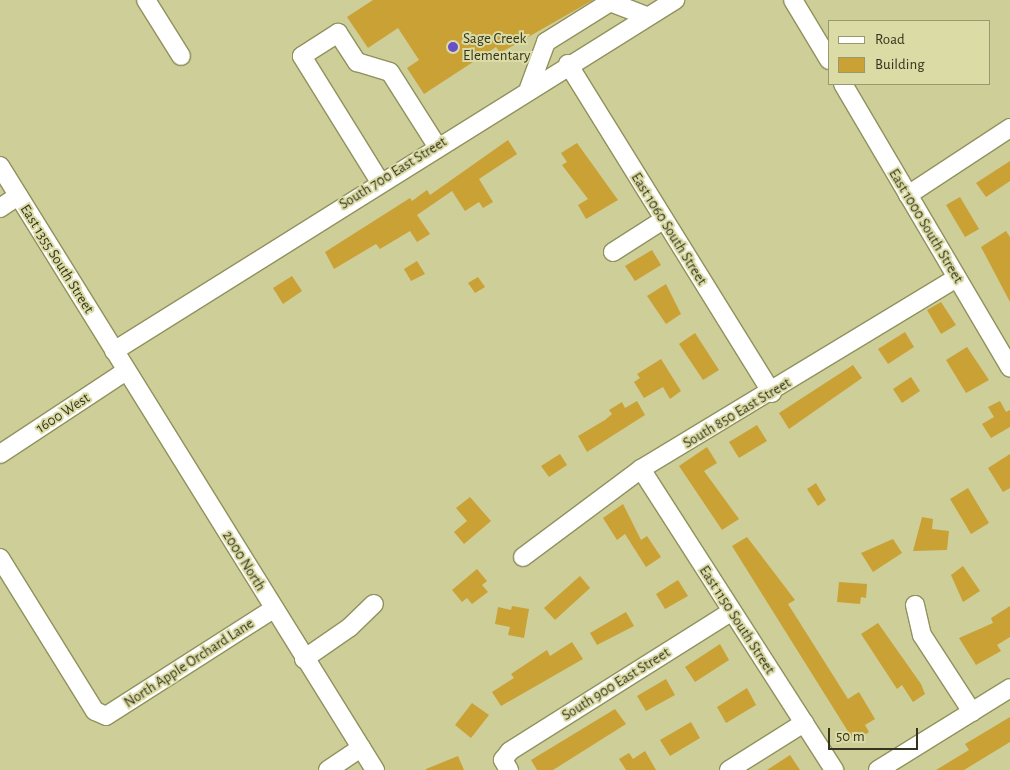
<!DOCTYPE html>
<html>
<head>
<meta charset="utf-8">
<style>
  body { margin:0 }
  #map { position:relative; width:1010px; height:770px; overflow:hidden; background:#cece99; font-family:"Alegreya Sans",sans-serif }
  div>[style] { position:absolute }
  [style*='--x'] { left:calc(var(--x)*1px); top:calc(var(--y)*1px); width:calc(var(--w)*1px); rotate:calc(var(--a)*1deg) }
  .building>* { inset:0; background:#c9a135 }
  .roads { filter:drop-shadow(1px 0 #91915e) drop-shadow(-1px 0 #91915e) drop-shadow(0 1px #91915e) drop-shadow(0 -1px #91915e) }
  .minor>* { height:18px; margin:-9px; padding:0 9px; transform-origin:9px; border-radius:9px; background:#fff }
  .dots>* { width:14px; height:14px; translate:-50% -50%; box-sizing:border-box; border:2px solid #dbdba5; border-radius:50% }
  span { translate:-50% -50%; white-space:nowrap; text-align:center; line-height:1.15; -webkit-text-stroke:4px #dbdba5; paint-order:stroke }
  .poi-label { font-size:15px; color:#35351f }
  .left { translate:0 -50%; text-align:left }
  .street-label { font-size:15px; color:#35351f }
  .legend { position:absolute; left:828px; top:20px; width:162px; height:65px; box-sizing:border-box; background:#dbdba5; border:1px solid #99996f; margin:0; padding:6px 9px; list-style:none; font-size:15px; color:#35351f }
  .legend li { display:flex; align-items:center; gap:10px; height:25px }
  .legend b { width:25px; border:1px solid #99996f }
  .scale { position:absolute; left:828px; top:728px; width:90px; height:22px; box-sizing:border-box; border:2px solid #35351f; border-top:0; padding-left:6px; font-size:15px; line-height:18px; white-space:nowrap; color:#35351f; -webkit-text-stroke:4px #dbdba5; paint-order:stroke }
</style>
</head>
<body>
<div id="map">
  <div class="building">
    <i style="clip-path:polygon(373px 0,593px 0,500px 53px,496px 47px,424px 94px,407px 68px,419px 60px,398px 28px,368px 48px,347px 17px)"></i>
    <i style="clip-path:polygon(508px 140px,517px 154px,479px 179px,493px 202px,483px 208px,479px 202px,465px 211px,452px 191px,417px 215px,430px 234px,417px 242px,410px 231px,380px 249px,376px 244px,334px 269px,325px 252px,410px 198px,412px 201px,427px 190px,430px 195px)"></i>
    <i style="clip-path:polygon(577px 143px,618px 200px,586px 219px,578px 205px,588px 199px,562px 165px,567px 162px,561px 153px)"></i>
    <i style="clip-path:polygon(1010px 161px,1010px 181px,986px 197px,976px 183px)"></i>
    <i style="clip-path:polygon(960px 197px,979px 229px,965px 237px,946px 205px)"></i>
    <i style="clip-path:polygon(1006px 231px,1010px 237px,1010px 302px,981px 247px)"></i>
    <i style="clip-path:polygon(652px 250px,661px 265px,635px 281px,625px 266px)"></i>
    <i style="clip-path:polygon(417px 261px,425px 274px,411px 281px,404px 269px)"></i>
    <i style="clip-path:polygon(292px 276px,302px 291px,283px 304px,273px 288px)"></i>
    <i style="clip-path:polygon(478px 277px,485px 287px,475px 293px,468px 283px)"></i>
    <i style="clip-path:polygon(666px 284px,681px 314px,666px 324px,647px 296px)"></i>
    <i style="clip-path:polygon(941px 302px,956px 325px,941px 334px,927px 310px)"></i>
    <i style="clip-path:polygon(905px 332px,914px 347px,888px 364px,878px 349px)"></i>
    <i style="clip-path:polygon(695px 333px,719px 370px,703px 380px,679px 344px)"></i>
    <i style="clip-path:polygon(967px 347px,989px 380px,966px 393px,946px 360px)"></i>
    <i style="clip-path:polygon(661px 359px,681px 391px,670px 399px,663px 387px,644px 398px,634px 382px,640px 378px,637px 374px)"></i>
    <i style="clip-path:polygon(853px 365px,862px 378px,789px 429px,779px 413px)"></i>
    <i style="clip-path:polygon(911px 377px,920px 391px,902px 403px,893px 389px)"></i>
    <i style="clip-path:polygon(637px 401px,645px 415px,587px 452px,578px 436px,605px 420px,612px 414px,609px 410px,622px 402px,625px 408px)"></i>
    <i style="clip-path:polygon(1000px 401px,1006px 412px,1010px 410px,1010px 427px,991px 438px,982px 424px,994px 417px,988px 407px)"></i>
    <i style="clip-path:polygon(757px 425px,767px 441px,739px 458px,729px 442px)"></i>
    <i style="clip-path:polygon(707px 447px,717px 463px,704px 471px,739px 519px,722px 530px,679px 466px)"></i>
    <i style="clip-path:polygon(560px 454px,567px 465px,549px 477px,541px 466px)"></i>
    <i style="clip-path:polygon(1010px 454px,1010px 488px,1003px 492px,988px 468px)"></i>
    <i style="clip-path:polygon(816px 483px,826px 500px,818px 506px,807px 489px)"></i>
    <i style="clip-path:polygon(968px 488px,989px 523px,971px 534px,950px 499px)"></i>
    <i style="clip-path:polygon(470px 497px,491px 521px,464px 544px,454px 532px,467px 521px,456px 508px)"></i>
    <i style="clip-path:polygon(623px 504px,641px 540px,647px 536px,661px 557px,646px 567px,625px 534px,617px 540px,603px 518px)"></i>
    <i style="clip-path:polygon(922px 517px,933px 519px,932px 529px,949px 531px,947px 550px,913px 551px)"></i>
    <i style="clip-path:polygon(747px 537px,795px 600px,788px 604px,848px 699px,859px 692px,875px 719px,865px 725px,869px 732px,854px 741px,732px 546px)"></i>
    <i style="clip-path:polygon(893px 539px,902px 553px,873px 572px,861px 553px)"></i>
    <i style="clip-path:polygon(963px 566px,980px 591px,963px 602px,951px 575px)"></i>
    <i style="clip-path:polygon(477px 569px,487px 581px,482px 585px,488px 592px,472px 604px,467px 598px,462px 602px,452px 590px)"></i>
    <i style="clip-path:polygon(580px 576px,590px 588px,555px 620px,544px 608px)"></i>
    <i style="clip-path:polygon(678px 580px,688px 596px,665px 609px,656px 594px)"></i>
    <i style="clip-path:polygon(839px 582px,867px 584px,866px 598px,861px 597px,860px 604px,837px 602px)"></i>
    <i style="clip-path:polygon(512px 606px,529px 609px,524px 638px,508px 635px,510px 627px,495px 624px,498px 607px,511px 610px)"></i>
    <i style="clip-path:polygon(1010px 606px,1010px 637px,997px 645px,1001px 651px,976px 665px,959px 638px,993px 623px,991px 618px)"></i>
    <i style="clip-path:polygon(626px 612px,634px 626px,597px 645px,590px 633px)"></i>
    <i style="clip-path:polygon(878px 623px,921px 684px,925px 694px,913px 702px,902px 685px,897px 689px,861px 634px)"></i>
    <i style="clip-path:polygon(572px 642px,583px 659px,501px 706px,492px 692px,514px 678px,511px 674px,547px 650px,550px 656px)"></i>
    <i style="clip-path:polygon(720px 644px,729px 660px,695px 682px,685px 667px)"></i>
    <i style="clip-path:polygon(666px 679px,675px 695px,646px 711px,637px 696px)"></i>
    <i style="clip-path:polygon(747px 688px,756px 705px,726px 723px,717px 707px)"></i>
    <i style="clip-path:polygon(472px 703px,489px 715px,471px 738px,455px 725px)"></i>
    <i style="clip-path:polygon(615px 709px,626px 724px,553px 770px,537px 770px,531px 760px)"></i>
    <i style="clip-path:polygon(1010px 717px,1010px 742px,964px 770px,936px 770px,969px 750px,965px 744px)"></i>
    <i style="clip-path:polygon(691px 722px,700px 738px,670px 756px,660px 740px)"></i>
    <i style="clip-path:polygon(645px 751px,656px 770px,626px 770px,619px 759px,629px 753px,633px 759px)"></i>
    <i style="clip-path:polygon(790px 755px,800px 770px,767px 770px)"></i>
    <i style="clip-path:polygon(458px 756px,464px 770px,426px 770px,426px 769px)"></i>
  </div>
  <div class="roads">
    <div class="minor">
      <i style="--x:146;--y:0;--w:66;--a:58"></i>
      <i style="--x:793;--y:0;--w:70;--a:59"></i>
      <i style="--x:568;--y:64;--w:387;--a:58.2"></i>
      <i style="--x:843;--y:84;--w:329;--a:59.5"></i>
      <i style="--x:529;--y:88;--w:49;--a:-69.7"></i>
      <i style="--x:546;--y:42;--w:75;--a:-32"></i>
      <i style="--x:610;--y:2;--w:40;--a:21"></i>
      <i style="--x:0;--y:166;--w:711;--a:58.17"></i>
      <i style="--x:380;--y:182;--w:148;--a:-121.8"></i>
      <i style="--x:302;--y:56;--w:43;--a:-32.6"></i>
      <i style="--x:338;--y:33;--w:35;--a:57"></i>
      <i style="--x:357;--y:62;--w:34;--a:17"></i>
      <i style="--x:390;--y:72;--w:88;--a:57.6"></i>
      <i style="--x:908;--y:195;--w:122;--a:-33.3"></i>
      <i style="--x:0;--y:208;--w:22;--a:-34"></i>
      <i style="--x:613;--y:252;--w:59;--a:-32.6"></i>
      <i style="--x:114;--y:351;--w:662;--a:-32.03"></i>
      <i style="--x:0;--y:454;--w:151;--a:-33.4"></i>
      <i style="--x:641;--y:469;--w:358;--a:57.3"></i>
      <i style="--x:523;--y:557;--w:147;--a:-36.7"></i>
      <i style="--x:641;--y:469;--w:369;--a:-31.2"></i>
      <i style="--x:0;--y:558;--w:180;--a:58.2"></i>
      <i style="--x:95;--y:711;--w:12;--a:24"></i>
      <i style="--x:106;--y:716;--w:198;--a:-32.6"></i>
      <i style="--x:915;--y:605;--w:31;--a:77"></i>
      <i style="--x:922;--y:635;--w:92;--a:57"></i>
      <i style="--x:304;--y:659;--w:56;--a:-34.8"></i>
      <i style="--x:350;--y:627;--w:33;--a:-44"></i>
      <i style="--x:328;--y:770;--w:40;--a:-34"></i>
      <i style="--x:509;--y:770;--w:12;--a:-121"></i>
      <i style="--x:503;--y:760;--w:11;--a:-52"></i>
      <i style="--x:510;--y:751;--w:262;--a:-32.2"></i>
      <i style="--x:729;--y:770;--w:89;--a:-32.1"></i>
      <i style="--x:878;--y:770;--w:155;--a:-31.8"></i>
    </div>
  </div>
  <div class="dots">
    <i style="left:453px;top:47px;background:#6850c9"></i>
  </div>
  <div class="poi-label">
    <span class="left" style="left:463px;top:47px">Sage Creek<br>Elementary</span>
  </div>
  <div class="street-label">
    <span style="left:393px;top:173px;rotate:-32deg">South 700 East Street</span>
    <span style="left:926px;top:226px;rotate:59deg">East 1000 South Street</span>
    <span style="left:669px;top:229px;rotate:58deg">East 1060 South Street</span>
    <span style="left:57px;top:259px;rotate:58deg">East 1355 South Street</span>
    <span style="left:63px;top:413px;rotate:-33deg">1600 West</span>
    <span style="left:737px;top:413px;rotate:-31deg">South 850 East Street</span>
    <span style="left:244px;top:561px;rotate:58deg">2000 North</span>
    <span style="left:737px;top:620px;rotate:57deg">East 1150 South Street</span>
    <span style="left:189px;top:663px;rotate:-33deg">North Apple Orchard Lane</span>
    <span style="left:616px;top:684px;rotate:-32deg">South 900 East Street</span>
  </div>
  <ul class="legend">
  <li><b style="height:6px;background:#fff"></b>Road</li>
  <li><b style="height:14px;background:#c9a135"></b>Building</li>
  </ul>
  <div class="scale">50 m</div>
</div>
</body>
</html>
